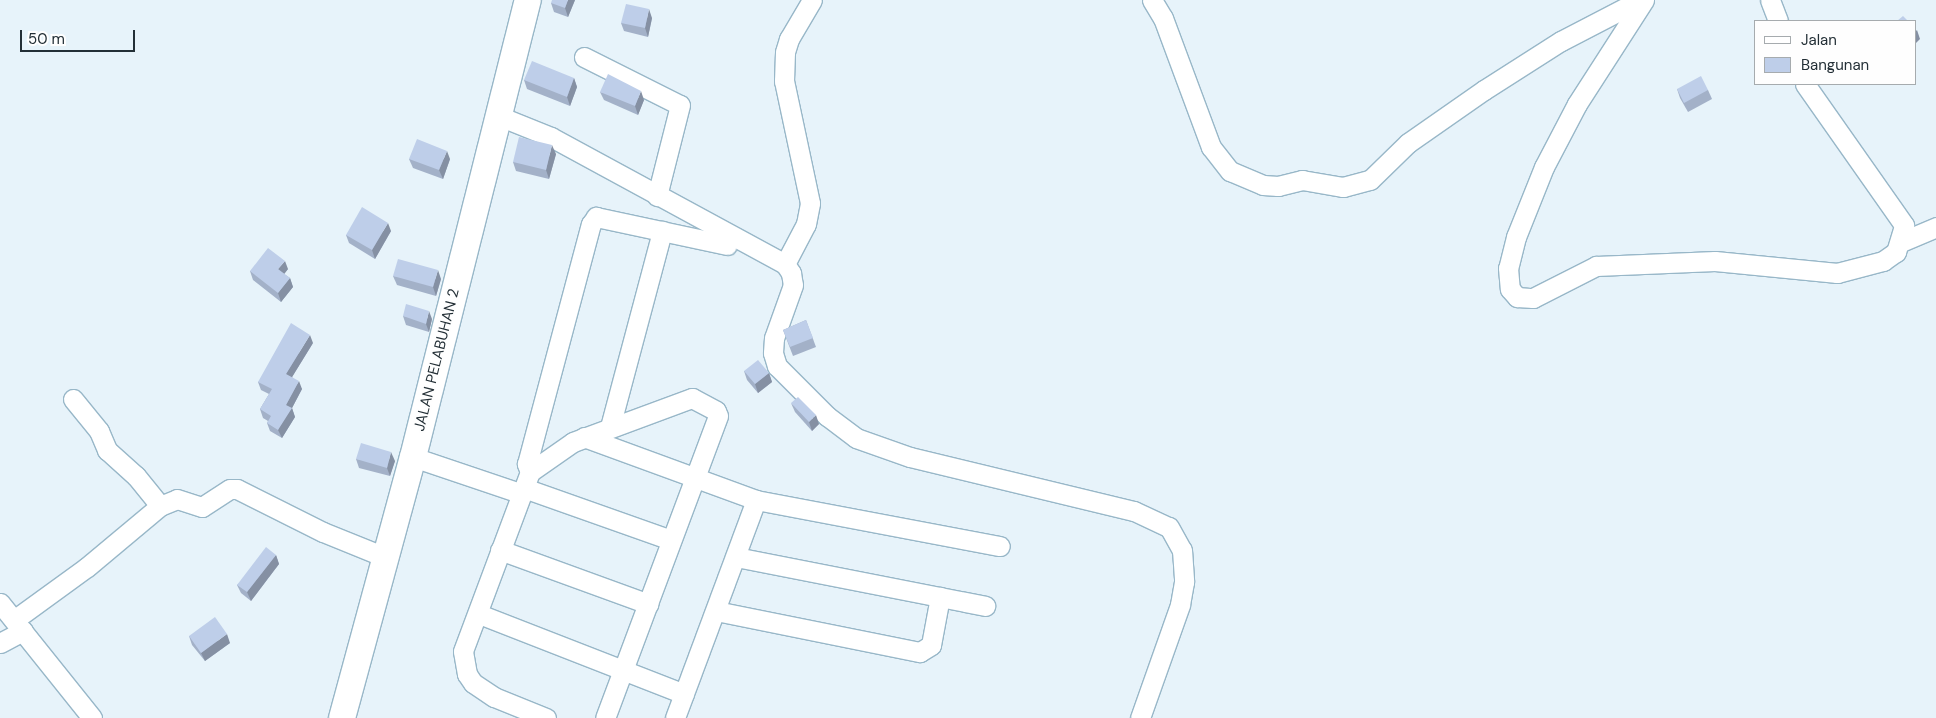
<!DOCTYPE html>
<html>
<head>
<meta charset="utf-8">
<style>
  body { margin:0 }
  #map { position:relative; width:1936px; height:718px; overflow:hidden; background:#e7f3fa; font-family:"DM Sans",sans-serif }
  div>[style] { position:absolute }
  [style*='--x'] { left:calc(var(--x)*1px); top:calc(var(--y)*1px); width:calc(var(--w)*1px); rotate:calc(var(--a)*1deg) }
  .roads { filter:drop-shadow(1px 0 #98b7c8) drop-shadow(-1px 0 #98b7c8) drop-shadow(0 1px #98b7c8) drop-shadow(0 -1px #98b7c8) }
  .minor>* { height:19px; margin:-9.5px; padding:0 9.5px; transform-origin:9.5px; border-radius:9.5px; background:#fff }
  .secondary>* { height:26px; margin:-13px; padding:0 13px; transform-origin:13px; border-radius:13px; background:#fff }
  .wall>* { inset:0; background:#a3b1c8 }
  .shaded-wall>* { inset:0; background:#8590a3 }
  .building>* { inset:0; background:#becee9 }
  span { translate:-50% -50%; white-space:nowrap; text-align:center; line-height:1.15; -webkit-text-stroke:4px #fefefe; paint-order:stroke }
  .street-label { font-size:15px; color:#232f36 }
  .legend { position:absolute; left:1754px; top:20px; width:162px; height:65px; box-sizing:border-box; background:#fefefe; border:1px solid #a6abae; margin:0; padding:6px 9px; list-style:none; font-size:15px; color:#232f36 }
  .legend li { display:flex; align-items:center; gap:10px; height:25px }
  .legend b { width:25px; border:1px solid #a6abae }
  .scale { position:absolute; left:20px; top:30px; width:115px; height:22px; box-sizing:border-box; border:2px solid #232f36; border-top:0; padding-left:6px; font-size:15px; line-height:18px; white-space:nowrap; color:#232f36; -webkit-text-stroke:4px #fefefe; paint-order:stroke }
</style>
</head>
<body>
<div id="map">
  <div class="roads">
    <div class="minor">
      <i style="--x:1152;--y:0;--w:21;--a:59"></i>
      <i style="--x:1163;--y:18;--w:138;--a:69.6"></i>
      <i style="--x:1211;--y:147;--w:31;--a:52"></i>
      <i style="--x:1230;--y:171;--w:36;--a:23"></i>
      <i style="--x:1263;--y:185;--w:15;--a:4"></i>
      <i style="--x:1278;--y:186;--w:25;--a:-14"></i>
      <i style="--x:1302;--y:180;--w:42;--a:9.7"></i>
      <i style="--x:1343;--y:187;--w:28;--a:-15"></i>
      <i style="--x:1370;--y:180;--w:53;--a:-44.2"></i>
      <i style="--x:1408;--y:143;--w:93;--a:-34.9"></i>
      <i style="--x:1484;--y:90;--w:91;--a:-32.5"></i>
      <i style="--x:1561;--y:41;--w:89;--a:-27.4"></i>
      <i style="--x:1644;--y:0;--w:124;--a:122.8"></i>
      <i style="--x:1577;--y:104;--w:71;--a:117.6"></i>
      <i style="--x:1544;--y:167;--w:75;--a:111.8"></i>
      <i style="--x:1516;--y:237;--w:32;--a:104"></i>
      <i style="--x:1508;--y:268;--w:21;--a:85"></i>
      <i style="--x:1510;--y:289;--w:11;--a:49"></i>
      <i style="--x:1517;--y:297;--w:16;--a:4"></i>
      <i style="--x:1533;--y:298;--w:71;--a:-26.9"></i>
      <i style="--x:1596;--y:266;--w:119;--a:-2.4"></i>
      <i style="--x:1715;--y:261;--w:123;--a:5.6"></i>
      <i style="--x:1837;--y:273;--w:48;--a:-14.6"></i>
      <i style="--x:1883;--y:261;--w:16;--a:-35"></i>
      <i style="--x:1896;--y:252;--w:28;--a:-73"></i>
      <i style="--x:1904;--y:225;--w:172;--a:-125.1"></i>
      <i style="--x:1770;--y:0;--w:22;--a:69"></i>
      <i style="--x:584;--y:57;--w:107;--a:26.6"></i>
      <i style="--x:680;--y:105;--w:94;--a:104.2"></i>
      <i style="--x:499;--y:116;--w:56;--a:22"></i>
      <i style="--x:551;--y:137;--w:266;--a:28.5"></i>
      <i style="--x:785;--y:264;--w:11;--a:56"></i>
      <i style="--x:791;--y:273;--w:12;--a:81"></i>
      <i style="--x:793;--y:285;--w:56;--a:109.7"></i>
      <i style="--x:774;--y:338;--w:15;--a:94"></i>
      <i style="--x:773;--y:353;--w:14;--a:73"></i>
      <i style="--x:777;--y:366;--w:71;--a:45"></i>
      <i style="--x:827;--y:416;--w:36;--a:37"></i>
      <i style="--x:856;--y:438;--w:57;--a:19.4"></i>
      <i style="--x:910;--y:457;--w:230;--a:13.6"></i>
      <i style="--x:1134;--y:511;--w:38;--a:25"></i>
      <i style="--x:1169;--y:527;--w:26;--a:61"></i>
      <i style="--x:1182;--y:550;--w:32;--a:86"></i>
      <i style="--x:1184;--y:582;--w:23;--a:100"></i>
      <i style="--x:1180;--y:605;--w:120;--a:109.5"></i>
      <i style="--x:1901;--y:242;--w:38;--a:-23"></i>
      <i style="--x:785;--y:264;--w:45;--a:-62.3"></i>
      <i style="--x:806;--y:224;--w:21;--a:-79"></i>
      <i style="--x:810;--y:203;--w:125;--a:-102"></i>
      <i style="--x:784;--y:81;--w:29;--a:-88"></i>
      <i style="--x:785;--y:52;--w:14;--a:-73"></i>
      <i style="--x:789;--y:39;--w:45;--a:-59.5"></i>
      <i style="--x:73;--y:399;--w:41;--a:50.9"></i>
      <i style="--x:99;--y:431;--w:21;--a:67"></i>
      <i style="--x:107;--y:450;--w:39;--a:42"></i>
      <i style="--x:136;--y:476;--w:38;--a:51"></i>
      <i style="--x:160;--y:506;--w:18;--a:-22"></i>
      <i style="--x:177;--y:499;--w:26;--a:18"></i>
      <i style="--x:202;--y:507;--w:33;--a:-33"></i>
      <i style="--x:230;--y:489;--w:7;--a:0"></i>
      <i style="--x:237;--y:489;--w:96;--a:26.6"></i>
      <i style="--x:323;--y:532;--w:67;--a:22"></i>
      <i style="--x:610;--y:427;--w:203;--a:-75.1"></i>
      <i style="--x:584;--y:437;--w:183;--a:20.1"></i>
      <i style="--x:756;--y:500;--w:233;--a:110.4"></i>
      <i style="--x:413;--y:457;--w:115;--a:18.7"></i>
      <i style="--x:530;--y:472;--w:9;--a:-111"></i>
      <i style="--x:527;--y:464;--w:248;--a:-75.1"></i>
      <i style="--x:591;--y:224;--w:9;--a:-54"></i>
      <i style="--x:596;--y:217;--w:134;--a:12.1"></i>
      <i style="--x:524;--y:488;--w:156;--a:19.5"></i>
      <i style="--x:756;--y:500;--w:248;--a:10.7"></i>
      <i style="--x:500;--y:550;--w:158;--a:20"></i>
      <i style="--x:736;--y:557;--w:254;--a:11.1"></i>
      <i style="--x:0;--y:603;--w:147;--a:51.3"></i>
      <i style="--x:716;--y:611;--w:208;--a:11.4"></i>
      <i style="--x:920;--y:652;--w:13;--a:-32"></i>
      <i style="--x:931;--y:645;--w:49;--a:-79.4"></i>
      <i style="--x:479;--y:614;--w:220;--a:21.3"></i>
      <i style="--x:14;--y:620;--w:90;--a:-36"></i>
      <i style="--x:87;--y:567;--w:95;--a:-39.9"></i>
      <i style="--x:0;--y:643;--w:26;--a:-28"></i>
      <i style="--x:546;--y:718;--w:56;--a:-158"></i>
      <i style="--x:494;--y:697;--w:25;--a:-146"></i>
      <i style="--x:473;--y:683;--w:11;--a:-124"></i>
      <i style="--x:467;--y:674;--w:23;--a:-100"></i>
      <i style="--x:463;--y:651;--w:191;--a:-69.5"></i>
      <i style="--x:530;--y:472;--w:52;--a:-34.9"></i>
      <i style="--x:573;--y:442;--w:127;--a:-20.3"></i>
      <i style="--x:692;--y:398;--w:27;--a:28"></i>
      <i style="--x:716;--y:411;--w:5;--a:68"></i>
      <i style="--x:718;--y:416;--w:322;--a:110.5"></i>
    </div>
    <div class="secondary">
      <i style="--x:342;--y:718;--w:270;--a:-74.8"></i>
      <i style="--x:413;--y:457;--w:471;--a:-75.9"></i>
    </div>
  </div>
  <div class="wall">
    <i style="clip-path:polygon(575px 0,568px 17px,554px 12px,551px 3px)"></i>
    <i style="clip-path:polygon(652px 18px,648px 37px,624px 31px,621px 23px)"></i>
    <i style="clip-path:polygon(574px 78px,577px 87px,570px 106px,527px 89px,524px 80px)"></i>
    <i style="clip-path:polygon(1677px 89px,1708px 90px,1712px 99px,1688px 112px,1680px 98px)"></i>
    <i style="clip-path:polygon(600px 92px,644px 100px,638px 115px,604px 100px)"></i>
    <i style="clip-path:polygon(556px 154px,549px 179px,516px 171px,513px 162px)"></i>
    <i style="clip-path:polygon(409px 159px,450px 159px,443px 179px,413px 168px)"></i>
    <i style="clip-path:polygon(391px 231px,375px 259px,349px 243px,346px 235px)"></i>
    <i style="clip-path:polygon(288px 269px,284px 274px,290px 278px,293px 287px,281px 302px,253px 280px,250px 271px)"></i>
    <i style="clip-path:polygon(393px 276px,441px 279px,436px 296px,397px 285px)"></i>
    <i style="clip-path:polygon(403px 316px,432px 319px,429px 332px,406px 325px)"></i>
    <i style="clip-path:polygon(806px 320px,816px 347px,793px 356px,783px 330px)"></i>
    <i style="clip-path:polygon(313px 343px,292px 377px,302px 389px,292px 408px,295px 417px,282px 438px,270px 431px,267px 423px,268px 421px,263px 418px,260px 409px,269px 394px,261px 390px,258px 382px)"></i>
    <i style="clip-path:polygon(744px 371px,769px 373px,772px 382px,758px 393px,747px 380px)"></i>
    <i style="clip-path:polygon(791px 403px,819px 424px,812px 431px,795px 412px)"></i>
    <i style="clip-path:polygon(356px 459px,395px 461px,390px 476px,359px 468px)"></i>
    <i style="clip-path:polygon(276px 555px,279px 564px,251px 601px,241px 593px,237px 585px)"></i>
    <i style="clip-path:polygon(189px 636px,230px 643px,205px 661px,192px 645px)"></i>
  </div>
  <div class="shaded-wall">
    <i style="clip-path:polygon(568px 0,575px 0,568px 17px,565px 8px)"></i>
    <i style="clip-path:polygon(649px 9px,652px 18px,648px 37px,645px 28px)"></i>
    <i style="clip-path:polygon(1917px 30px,1920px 39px,1915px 44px,1915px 32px)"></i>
    <i style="clip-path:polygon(574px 78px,577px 87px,570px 106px,567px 97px)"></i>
    <i style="clip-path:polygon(641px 91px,644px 100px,638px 115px,635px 106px)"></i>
    <i style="clip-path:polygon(552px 145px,556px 154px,549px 179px,546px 170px)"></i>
    <i style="clip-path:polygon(447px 151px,450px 159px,443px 179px,439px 170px)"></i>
    <i style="clip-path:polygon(388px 223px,391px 231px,375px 259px,372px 250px)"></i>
    <i style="clip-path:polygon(285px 261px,288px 269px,281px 278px,278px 269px)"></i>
    <i style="clip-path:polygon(438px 270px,441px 279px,436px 296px,433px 287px)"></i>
    <i style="clip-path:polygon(290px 278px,293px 287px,281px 302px,278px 293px)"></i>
    <i style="clip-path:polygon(429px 311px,432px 319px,429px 332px,426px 324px)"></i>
    <i style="clip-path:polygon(310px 335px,313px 343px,289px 382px,286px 374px)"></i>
    <i style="clip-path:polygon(769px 373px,772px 382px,758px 393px,755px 384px)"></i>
    <i style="clip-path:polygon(299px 381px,302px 389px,292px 408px,295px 417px,282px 438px,278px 430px,286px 405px)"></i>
    <i style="clip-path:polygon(816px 415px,819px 424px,812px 431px,809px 422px)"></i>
    <i style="clip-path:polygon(391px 452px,395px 461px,390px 476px,387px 468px)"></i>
    <i style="clip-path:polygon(276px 555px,279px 564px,251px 601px,247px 592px)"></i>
    <i style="clip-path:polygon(227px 634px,230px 643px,205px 661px,201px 653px)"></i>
  </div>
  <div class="building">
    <i style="clip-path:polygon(552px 0,568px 0,565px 8px,551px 3px)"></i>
    <i style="clip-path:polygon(626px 4px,649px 9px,645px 28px,621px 23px)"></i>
    <i style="clip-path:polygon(1903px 16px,1908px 21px,1897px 21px)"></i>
    <i style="clip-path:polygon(532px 61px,574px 78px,567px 97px,524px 80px)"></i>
    <i style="clip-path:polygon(608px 74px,641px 91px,635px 106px,600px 92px)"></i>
    <i style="clip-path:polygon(1701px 76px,1708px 90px,1684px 103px,1677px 89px)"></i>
    <i style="clip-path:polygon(519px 137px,552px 145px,546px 170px,513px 162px)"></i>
    <i style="clip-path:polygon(417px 139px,447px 151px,439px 170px,409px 159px)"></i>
    <i style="clip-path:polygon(362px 207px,388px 223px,372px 250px,346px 235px)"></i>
    <i style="clip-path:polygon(268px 248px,285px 261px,278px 269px,290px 278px,278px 293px,250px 271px)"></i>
    <i style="clip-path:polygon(398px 259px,438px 270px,433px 287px,393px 276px)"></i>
    <i style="clip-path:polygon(406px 304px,429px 311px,426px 324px,403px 316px)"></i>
    <i style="clip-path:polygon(806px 320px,813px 338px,790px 347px,783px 330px)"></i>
    <i style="clip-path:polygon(291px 323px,310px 335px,286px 374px,299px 381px,286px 405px,292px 408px,278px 430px,267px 423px,271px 416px,260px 409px,272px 389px,258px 382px)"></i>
    <i style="clip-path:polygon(758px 360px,769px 373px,755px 384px,744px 371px)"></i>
    <i style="clip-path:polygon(798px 397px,816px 415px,809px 422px,791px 403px)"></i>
    <i style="clip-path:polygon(361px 443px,391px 452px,387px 468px,356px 459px)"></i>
    <i style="clip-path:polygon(266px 547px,276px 555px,247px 592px,237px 585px)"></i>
    <i style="clip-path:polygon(215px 617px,227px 634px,201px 653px,189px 636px)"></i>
  </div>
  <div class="street-label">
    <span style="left:437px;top:360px;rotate:-76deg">JALAN PELABUHAN 2</span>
  </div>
  <ul class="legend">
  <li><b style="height:6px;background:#fff"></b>Jalan</li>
  <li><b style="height:14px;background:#becee9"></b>Bangunan</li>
  </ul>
  <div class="scale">50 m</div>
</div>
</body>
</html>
